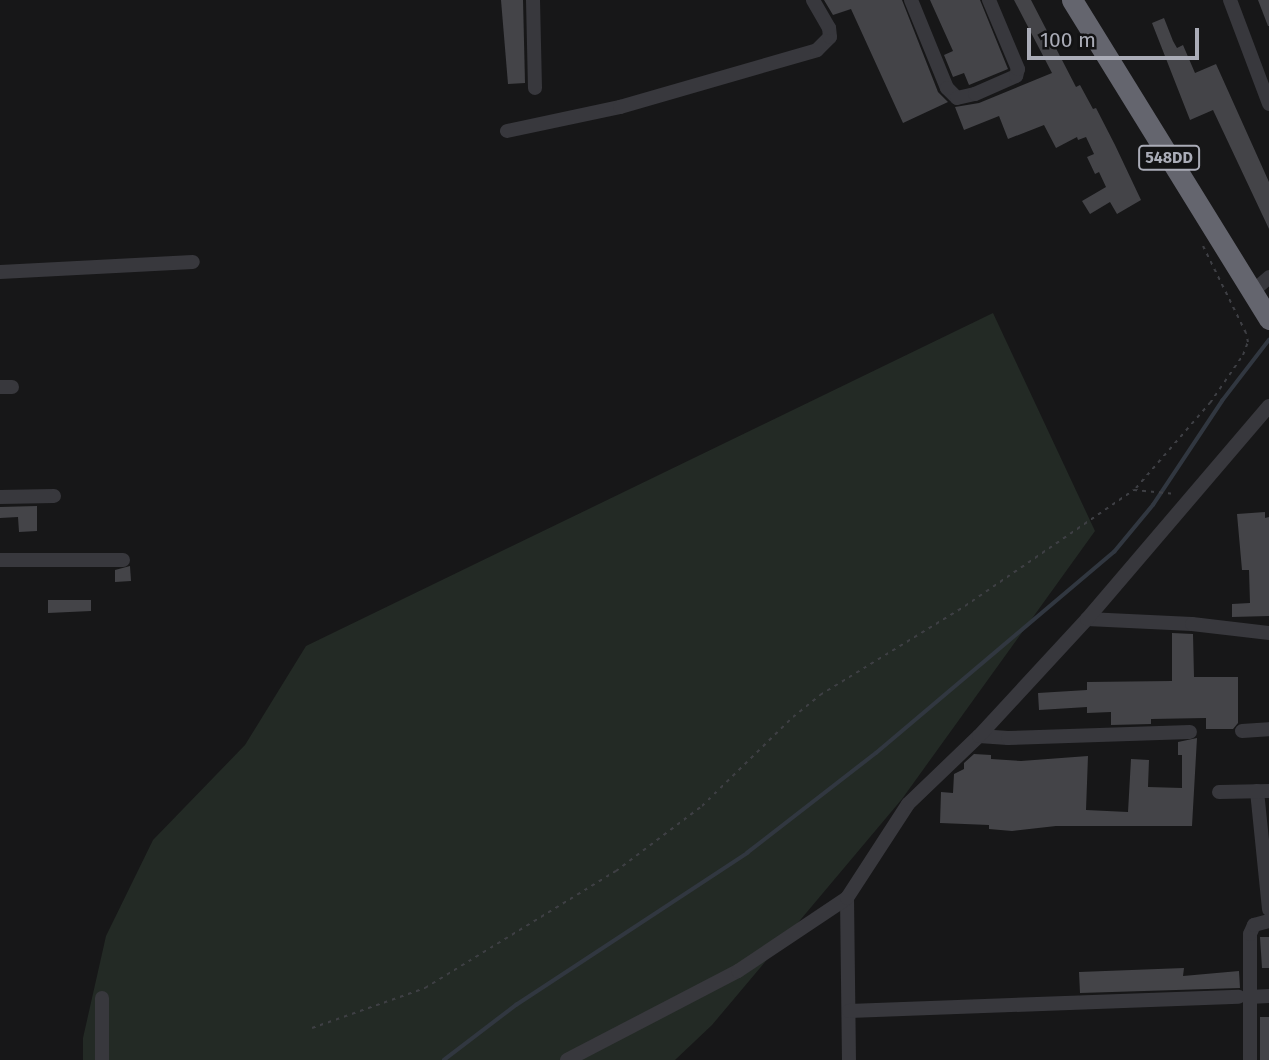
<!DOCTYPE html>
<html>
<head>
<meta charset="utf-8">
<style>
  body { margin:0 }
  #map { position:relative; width:1269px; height:1060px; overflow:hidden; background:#171718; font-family:"Fira Sans",sans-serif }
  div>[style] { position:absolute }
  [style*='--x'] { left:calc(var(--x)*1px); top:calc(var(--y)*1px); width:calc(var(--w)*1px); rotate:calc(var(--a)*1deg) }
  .green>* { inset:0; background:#232a25 }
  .stream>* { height:3.5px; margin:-1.75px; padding:0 1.75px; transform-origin:1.75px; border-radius:1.75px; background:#313740 }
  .building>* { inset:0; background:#444448 }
  .path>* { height:2px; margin-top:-1px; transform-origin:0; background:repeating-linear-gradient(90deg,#3e3f44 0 3.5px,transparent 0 8.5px) }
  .minor>* { height:14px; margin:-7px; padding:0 7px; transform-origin:7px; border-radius:7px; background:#38383d }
  .highway>* { height:21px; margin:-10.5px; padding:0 10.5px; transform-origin:10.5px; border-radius:10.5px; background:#64656e }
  span { translate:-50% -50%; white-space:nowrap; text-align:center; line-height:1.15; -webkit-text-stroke:5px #121213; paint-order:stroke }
  .shield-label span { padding:2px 5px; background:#121213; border:2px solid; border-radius:5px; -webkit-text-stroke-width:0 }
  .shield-label { font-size:16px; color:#aaacb7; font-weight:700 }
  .scale { position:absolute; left:1027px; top:28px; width:172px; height:32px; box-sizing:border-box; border:4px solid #aaacb7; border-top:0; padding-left:9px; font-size:21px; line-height:24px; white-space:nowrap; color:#aaacb7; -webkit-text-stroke:5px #121213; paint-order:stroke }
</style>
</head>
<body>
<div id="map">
  <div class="green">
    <i style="clip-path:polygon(993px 313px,1095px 531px,902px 799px,712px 1025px,675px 1060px,83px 1060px,83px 1038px,106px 936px,153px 840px,245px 745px,306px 646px)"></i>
  </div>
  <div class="stream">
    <i style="--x:444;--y:1060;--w:91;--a:-37.4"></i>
    <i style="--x:516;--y:1005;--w:277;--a:-33.3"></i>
    <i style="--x:747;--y:853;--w:163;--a:-37.8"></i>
    <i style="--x:876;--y:753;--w:312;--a:-40.2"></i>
    <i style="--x:1114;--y:552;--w:61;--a:-50.3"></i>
    <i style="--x:1153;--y:505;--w:125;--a:-56.4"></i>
    <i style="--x:1222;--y:401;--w:77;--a:-52.4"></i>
  </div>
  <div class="building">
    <i style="clip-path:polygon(501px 0,523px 0,525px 83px,508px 84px)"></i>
    <i style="clip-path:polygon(824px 0,902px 0,938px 92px,948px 102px,903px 123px,851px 9px,833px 15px)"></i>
    <i style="clip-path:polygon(930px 0,980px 0,1008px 69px,969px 85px,964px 73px,953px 77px,944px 55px,953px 51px)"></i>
    <i style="clip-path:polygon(1014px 0,1031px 0,1076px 87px,1080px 85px,1093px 109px,1096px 108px,1115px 145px,1141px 200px,1117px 214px,1110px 202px,1090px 214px,1082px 201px,1106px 187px,1099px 172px,1095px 174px,1087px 157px,1094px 154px,1086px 137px,1078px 140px,1077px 137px,1056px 148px,1044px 125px,1008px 139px,999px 116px,964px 130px,955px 107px,979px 103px,1052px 73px)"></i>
    <i style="clip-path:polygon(1258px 0,1269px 0,1269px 26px,1268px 26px)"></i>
    <i style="clip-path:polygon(1164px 18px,1173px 41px,1177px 48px,1183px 45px,1195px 73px,1216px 64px,1269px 182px,1269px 229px,1213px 110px,1190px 120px,1152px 23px)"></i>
    <i style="clip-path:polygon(37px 506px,37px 531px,19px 532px,18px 517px,0 518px,0 507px)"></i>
    <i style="clip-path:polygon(1265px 512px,1265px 518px,1269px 517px,1269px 616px,1232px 617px,1232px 604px,1250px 603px,1249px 570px,1242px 570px,1237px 514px)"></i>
    <i style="clip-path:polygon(130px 566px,131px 581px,115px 582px,115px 570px)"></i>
    <i style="clip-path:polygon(48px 600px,91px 600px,91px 611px,48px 613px)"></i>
    <i style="clip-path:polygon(1172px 633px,1193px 634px,1194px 677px,1238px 677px,1238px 723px,1233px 729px,1206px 729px,1206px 718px,1151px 719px,1151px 724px,1111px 725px,1111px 712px,1087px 713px,1087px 707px,1039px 710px,1038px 693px,1087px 690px,1087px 682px,1172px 681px)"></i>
    <i style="clip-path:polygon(1197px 738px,1192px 826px,1056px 826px,1012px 831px,989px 829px,989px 825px,940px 823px,941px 792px,953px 793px,954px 774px,964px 769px,964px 763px,974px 754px,991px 755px,991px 759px,1021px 761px,1088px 756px,1086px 810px,1128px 812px,1131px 759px,1149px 760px,1148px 787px,1182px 788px,1182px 755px,1178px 755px,1178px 742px)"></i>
    <i style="clip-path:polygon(1260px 937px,1269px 937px,1269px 968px,1262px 968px)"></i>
    <i style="clip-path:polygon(1184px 968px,1183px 976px,1239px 971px,1240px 988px,1080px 993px,1079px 972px)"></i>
    <i style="clip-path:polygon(1260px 1017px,1269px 1017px,1269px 1060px,1260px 1060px)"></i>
  </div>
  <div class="path">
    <i style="--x:1136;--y:488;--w:113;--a:-49"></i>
    <i style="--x:1210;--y:403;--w:58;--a:-55.5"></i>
    <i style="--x:1243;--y:355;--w:14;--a:-69"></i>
    <i style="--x:1248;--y:342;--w:9;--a:-103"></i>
    <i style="--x:1246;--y:333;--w:97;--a:-116.3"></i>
    <i style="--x:312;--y:1028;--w:120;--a:-19.5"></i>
    <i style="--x:425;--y:988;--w:224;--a:-31.5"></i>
    <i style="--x:616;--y:871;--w:108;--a:-37.1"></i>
    <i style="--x:702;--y:806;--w:127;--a:-44.4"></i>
    <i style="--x:793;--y:717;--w:35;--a:-39"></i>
    <i style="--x:820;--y:695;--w:170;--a:-31.5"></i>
    <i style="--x:965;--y:606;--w:205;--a:-34.5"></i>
    <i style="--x:1134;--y:490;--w:42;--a:5.4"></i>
  </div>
  <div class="minor">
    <i style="--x:533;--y:0;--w:88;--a:88.7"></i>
    <i style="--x:911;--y:0;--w:95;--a:67.8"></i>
    <i style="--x:947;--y:88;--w:14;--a:45"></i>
    <i style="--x:957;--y:98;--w:18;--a:-13"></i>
    <i style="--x:975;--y:94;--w:45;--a:-23.7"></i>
    <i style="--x:1016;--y:76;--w:7;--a:-74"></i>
    <i style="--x:1018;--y:69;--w:75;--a:-112.8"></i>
    <i style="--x:1230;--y:0;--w:111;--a:69.4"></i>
    <i style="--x:507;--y:131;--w:116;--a:-12"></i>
    <i style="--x:620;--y:107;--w:205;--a:-16.1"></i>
    <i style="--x:817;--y:50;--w:18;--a:-45"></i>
    <i style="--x:830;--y:37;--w:9;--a:-96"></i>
    <i style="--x:829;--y:28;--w:32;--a:-120"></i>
    <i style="--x:0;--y:272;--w:193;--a:-3"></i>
    <i style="--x:1252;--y:292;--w:23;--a:-41"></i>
    <i style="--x:0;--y:387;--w:12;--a:0"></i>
    <i style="--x:0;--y:497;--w:54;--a:-1.1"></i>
    <i style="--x:0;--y:560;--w:123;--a:0"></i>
    <i style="--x:1087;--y:619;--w:105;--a:2.7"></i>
    <i style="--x:1192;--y:624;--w:78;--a:6.7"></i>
    <i style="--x:1242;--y:731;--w:27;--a:-4"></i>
    <i style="--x:979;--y:736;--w:29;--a:4"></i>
    <i style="--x:1008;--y:738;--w:182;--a:-1.9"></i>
    <i style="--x:1257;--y:791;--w:119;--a:84.2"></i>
    <i style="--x:1219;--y:792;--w:50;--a:-1.1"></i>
    <i style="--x:847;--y:898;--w:162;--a:89.3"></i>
    <i style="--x:1249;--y:997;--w:20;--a:-3"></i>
    <i style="--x:849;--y:1011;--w:390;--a:-2.1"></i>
    <i style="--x:102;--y:1060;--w:62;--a:-90"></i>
    <i style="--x:567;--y:1060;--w:193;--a:-27.5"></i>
    <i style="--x:738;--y:971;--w:131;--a:-33.8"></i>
    <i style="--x:847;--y:898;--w:112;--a:-57"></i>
    <i style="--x:908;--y:804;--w:98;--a:-43.8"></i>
    <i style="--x:979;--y:736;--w:159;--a:-47.3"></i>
    <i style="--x:1087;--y:619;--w:280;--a:-49.5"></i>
    <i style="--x:1250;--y:1060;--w:126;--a:-90"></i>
    <i style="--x:1250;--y:934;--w:10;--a:-66"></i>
    <i style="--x:1254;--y:925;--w:16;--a:-15"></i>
  </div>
  <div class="highway">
    <i style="--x:1072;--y:0;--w:375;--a:58.3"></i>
  </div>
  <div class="shield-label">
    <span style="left:1169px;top:158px">548DD</span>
  </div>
  <div class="scale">100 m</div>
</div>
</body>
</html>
